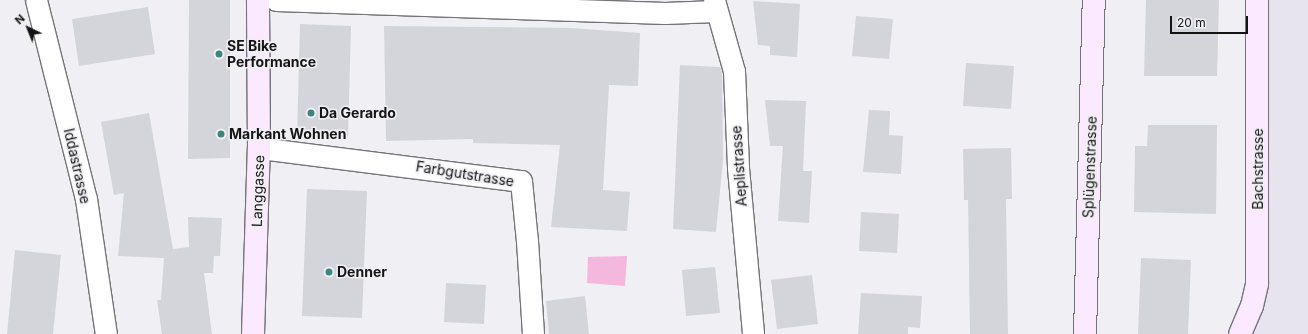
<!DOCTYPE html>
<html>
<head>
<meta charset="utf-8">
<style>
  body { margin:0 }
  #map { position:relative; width:1308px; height:334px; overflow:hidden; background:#f0eff3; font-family:Inter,sans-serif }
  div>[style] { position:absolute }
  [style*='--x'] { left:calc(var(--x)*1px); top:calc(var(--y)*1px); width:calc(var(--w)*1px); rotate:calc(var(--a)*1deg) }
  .built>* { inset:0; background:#e7e4f0 }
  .green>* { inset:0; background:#f4b8de }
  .building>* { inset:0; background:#d4d5da }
  .roads { filter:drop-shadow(1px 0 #747378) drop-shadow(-1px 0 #747378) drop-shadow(0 1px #747378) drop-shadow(0 -1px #747378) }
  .street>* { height:21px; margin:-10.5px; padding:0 10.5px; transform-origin:10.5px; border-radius:10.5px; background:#fff }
  .secondary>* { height:22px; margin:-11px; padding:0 11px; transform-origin:11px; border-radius:11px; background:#fae9ff }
  .dots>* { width:11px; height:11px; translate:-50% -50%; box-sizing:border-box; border:2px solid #f0eff3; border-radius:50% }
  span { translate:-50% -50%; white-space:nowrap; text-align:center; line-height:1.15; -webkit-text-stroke:3px #f0eff3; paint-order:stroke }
  .poi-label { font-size:14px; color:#141415; font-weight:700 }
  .left { translate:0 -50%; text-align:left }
  .street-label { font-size:14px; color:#141415 }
  .north { position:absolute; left:8px; top:8px; width:40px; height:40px; -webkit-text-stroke:3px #f0eff3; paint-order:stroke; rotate:317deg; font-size:11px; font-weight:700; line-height:16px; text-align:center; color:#141415 }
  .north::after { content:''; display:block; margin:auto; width:14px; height:18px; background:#141415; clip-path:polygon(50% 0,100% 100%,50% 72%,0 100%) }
  .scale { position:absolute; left:1170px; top:16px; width:78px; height:18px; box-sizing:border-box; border:2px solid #141415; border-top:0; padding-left:5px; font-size:12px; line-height:14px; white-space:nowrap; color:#141415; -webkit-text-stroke:3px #f0eff3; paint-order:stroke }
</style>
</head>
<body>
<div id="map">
  <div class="built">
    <i style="clip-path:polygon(1257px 0,1308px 0,1308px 334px,1240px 334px,1252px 306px)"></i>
  </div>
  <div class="green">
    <i style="clip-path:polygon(627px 256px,625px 286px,587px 283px,588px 257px)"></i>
  </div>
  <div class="building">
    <i style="clip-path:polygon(189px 0,230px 0,230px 158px,188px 159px)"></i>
    <i style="clip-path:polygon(1146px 0,1219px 0,1217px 76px,1144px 76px)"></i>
    <i style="clip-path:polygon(753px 1px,800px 4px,797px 57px,770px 55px,770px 46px,758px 45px)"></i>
    <i style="clip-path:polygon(148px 7px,155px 54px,79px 66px,72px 19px)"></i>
    <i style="clip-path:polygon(856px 16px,893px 19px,889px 59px,852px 56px)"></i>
    <i style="clip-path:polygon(300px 24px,351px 26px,348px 137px,297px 136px)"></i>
    <i style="clip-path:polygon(384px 26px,571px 28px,640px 33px,638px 86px,609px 85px,603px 190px,630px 192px,627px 231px,551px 227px,560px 145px,473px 143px,473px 139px,386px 141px)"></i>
    <i style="clip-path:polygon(966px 63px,1014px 66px,1011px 109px,963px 106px)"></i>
    <i style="clip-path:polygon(680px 65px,720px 67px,722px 73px,723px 160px,716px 232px,673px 229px)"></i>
    <i style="clip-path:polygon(765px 100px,806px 101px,803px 171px,812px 171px,809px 223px,778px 221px,783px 146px,770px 146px)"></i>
    <i style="clip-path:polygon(869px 110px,890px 111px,889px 135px,903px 136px,901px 174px,863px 172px)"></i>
    <i style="clip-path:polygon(149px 113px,173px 249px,189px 247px,188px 217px,222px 218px,220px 256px,214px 256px,213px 273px,204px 273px,212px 334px,162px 334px,157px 300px,161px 300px,164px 258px,118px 256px,124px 193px,114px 195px,101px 122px)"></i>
    <i style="clip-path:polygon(1148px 125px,1217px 125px,1216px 214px,1134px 212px,1135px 146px,1147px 146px)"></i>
    <i style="clip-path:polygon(1011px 148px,1012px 199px,1006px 199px,1008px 334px,970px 334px,968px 200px,964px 200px,963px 149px)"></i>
    <i style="clip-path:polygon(307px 189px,367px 191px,362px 318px,302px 316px)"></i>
    <i style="clip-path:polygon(861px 212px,899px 214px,897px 253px,859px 251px)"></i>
    <i style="clip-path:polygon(15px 250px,61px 255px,53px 334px,7px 334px)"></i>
    <i style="clip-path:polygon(1141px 258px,1191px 260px,1188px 334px,1138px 334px)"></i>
    <i style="clip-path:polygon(715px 267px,720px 313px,686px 316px,682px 270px)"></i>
    <i style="clip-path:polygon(812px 275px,818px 324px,777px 329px,771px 280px)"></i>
    <i style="clip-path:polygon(446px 283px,486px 285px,484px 324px,444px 322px)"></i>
    <i style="clip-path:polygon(861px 293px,922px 296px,920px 328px,908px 327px,908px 334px,858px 334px)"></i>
    <i style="clip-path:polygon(585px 296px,589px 334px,549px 334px,546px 301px)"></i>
  </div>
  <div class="roads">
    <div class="street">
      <i style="--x:36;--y:0;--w:205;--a:75.9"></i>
      <i style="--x:86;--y:199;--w:136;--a:81.6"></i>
      <i style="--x:276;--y:0;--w:389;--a:1.9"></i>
      <i style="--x:665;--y:13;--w:51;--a:-2.2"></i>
      <i style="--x:714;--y:0;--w:74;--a:74.3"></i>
      <i style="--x:734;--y:71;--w:97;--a:87.6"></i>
      <i style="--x:738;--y:168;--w:167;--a:84.8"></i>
      <i style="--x:259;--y:148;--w:264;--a:7.2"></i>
      <i style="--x:521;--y:181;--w:60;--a:84.3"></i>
      <i style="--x:527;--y:241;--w:93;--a:86.3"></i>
    </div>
    <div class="secondary">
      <i style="--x:253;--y:334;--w:186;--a:-88.2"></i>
      <i style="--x:259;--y:148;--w:148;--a:-90.4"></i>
      <i style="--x:1085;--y:334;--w:334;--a:-88.5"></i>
      <i style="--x:1240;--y:334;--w:30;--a:-67"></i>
      <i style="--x:1252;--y:306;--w:23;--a:-77"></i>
      <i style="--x:1257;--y:284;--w:284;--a:-90"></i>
    </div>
  </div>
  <div class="dots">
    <i style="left:219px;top:54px;background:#3e857f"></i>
    <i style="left:311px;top:113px;background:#3e857f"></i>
    <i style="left:221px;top:134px;background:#3e857f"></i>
    <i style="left:329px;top:272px;background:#3e857f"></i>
  </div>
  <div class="poi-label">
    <span class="left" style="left:227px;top:54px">SE Bike<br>Performance</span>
    <span class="left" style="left:319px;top:113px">Da Gerardo</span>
    <span class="left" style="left:229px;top:134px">Markant Wohnen</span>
    <span class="left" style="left:337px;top:272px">Denner</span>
  </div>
  <div class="street-label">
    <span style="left:77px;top:166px;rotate:77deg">Iddastrasse</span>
    <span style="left:739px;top:166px;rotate:-94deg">Aeplistrasse</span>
    <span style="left:1090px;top:167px;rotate:-88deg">Splügenstrasse</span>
    <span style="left:1258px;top:169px;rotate:-90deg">Bachstrasse</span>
    <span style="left:465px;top:174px;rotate:9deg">Farbgutstrasse</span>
    <span style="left:258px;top:191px;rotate:-88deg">Langgasse</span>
  </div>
  <div class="north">N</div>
  <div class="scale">20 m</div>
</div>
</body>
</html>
